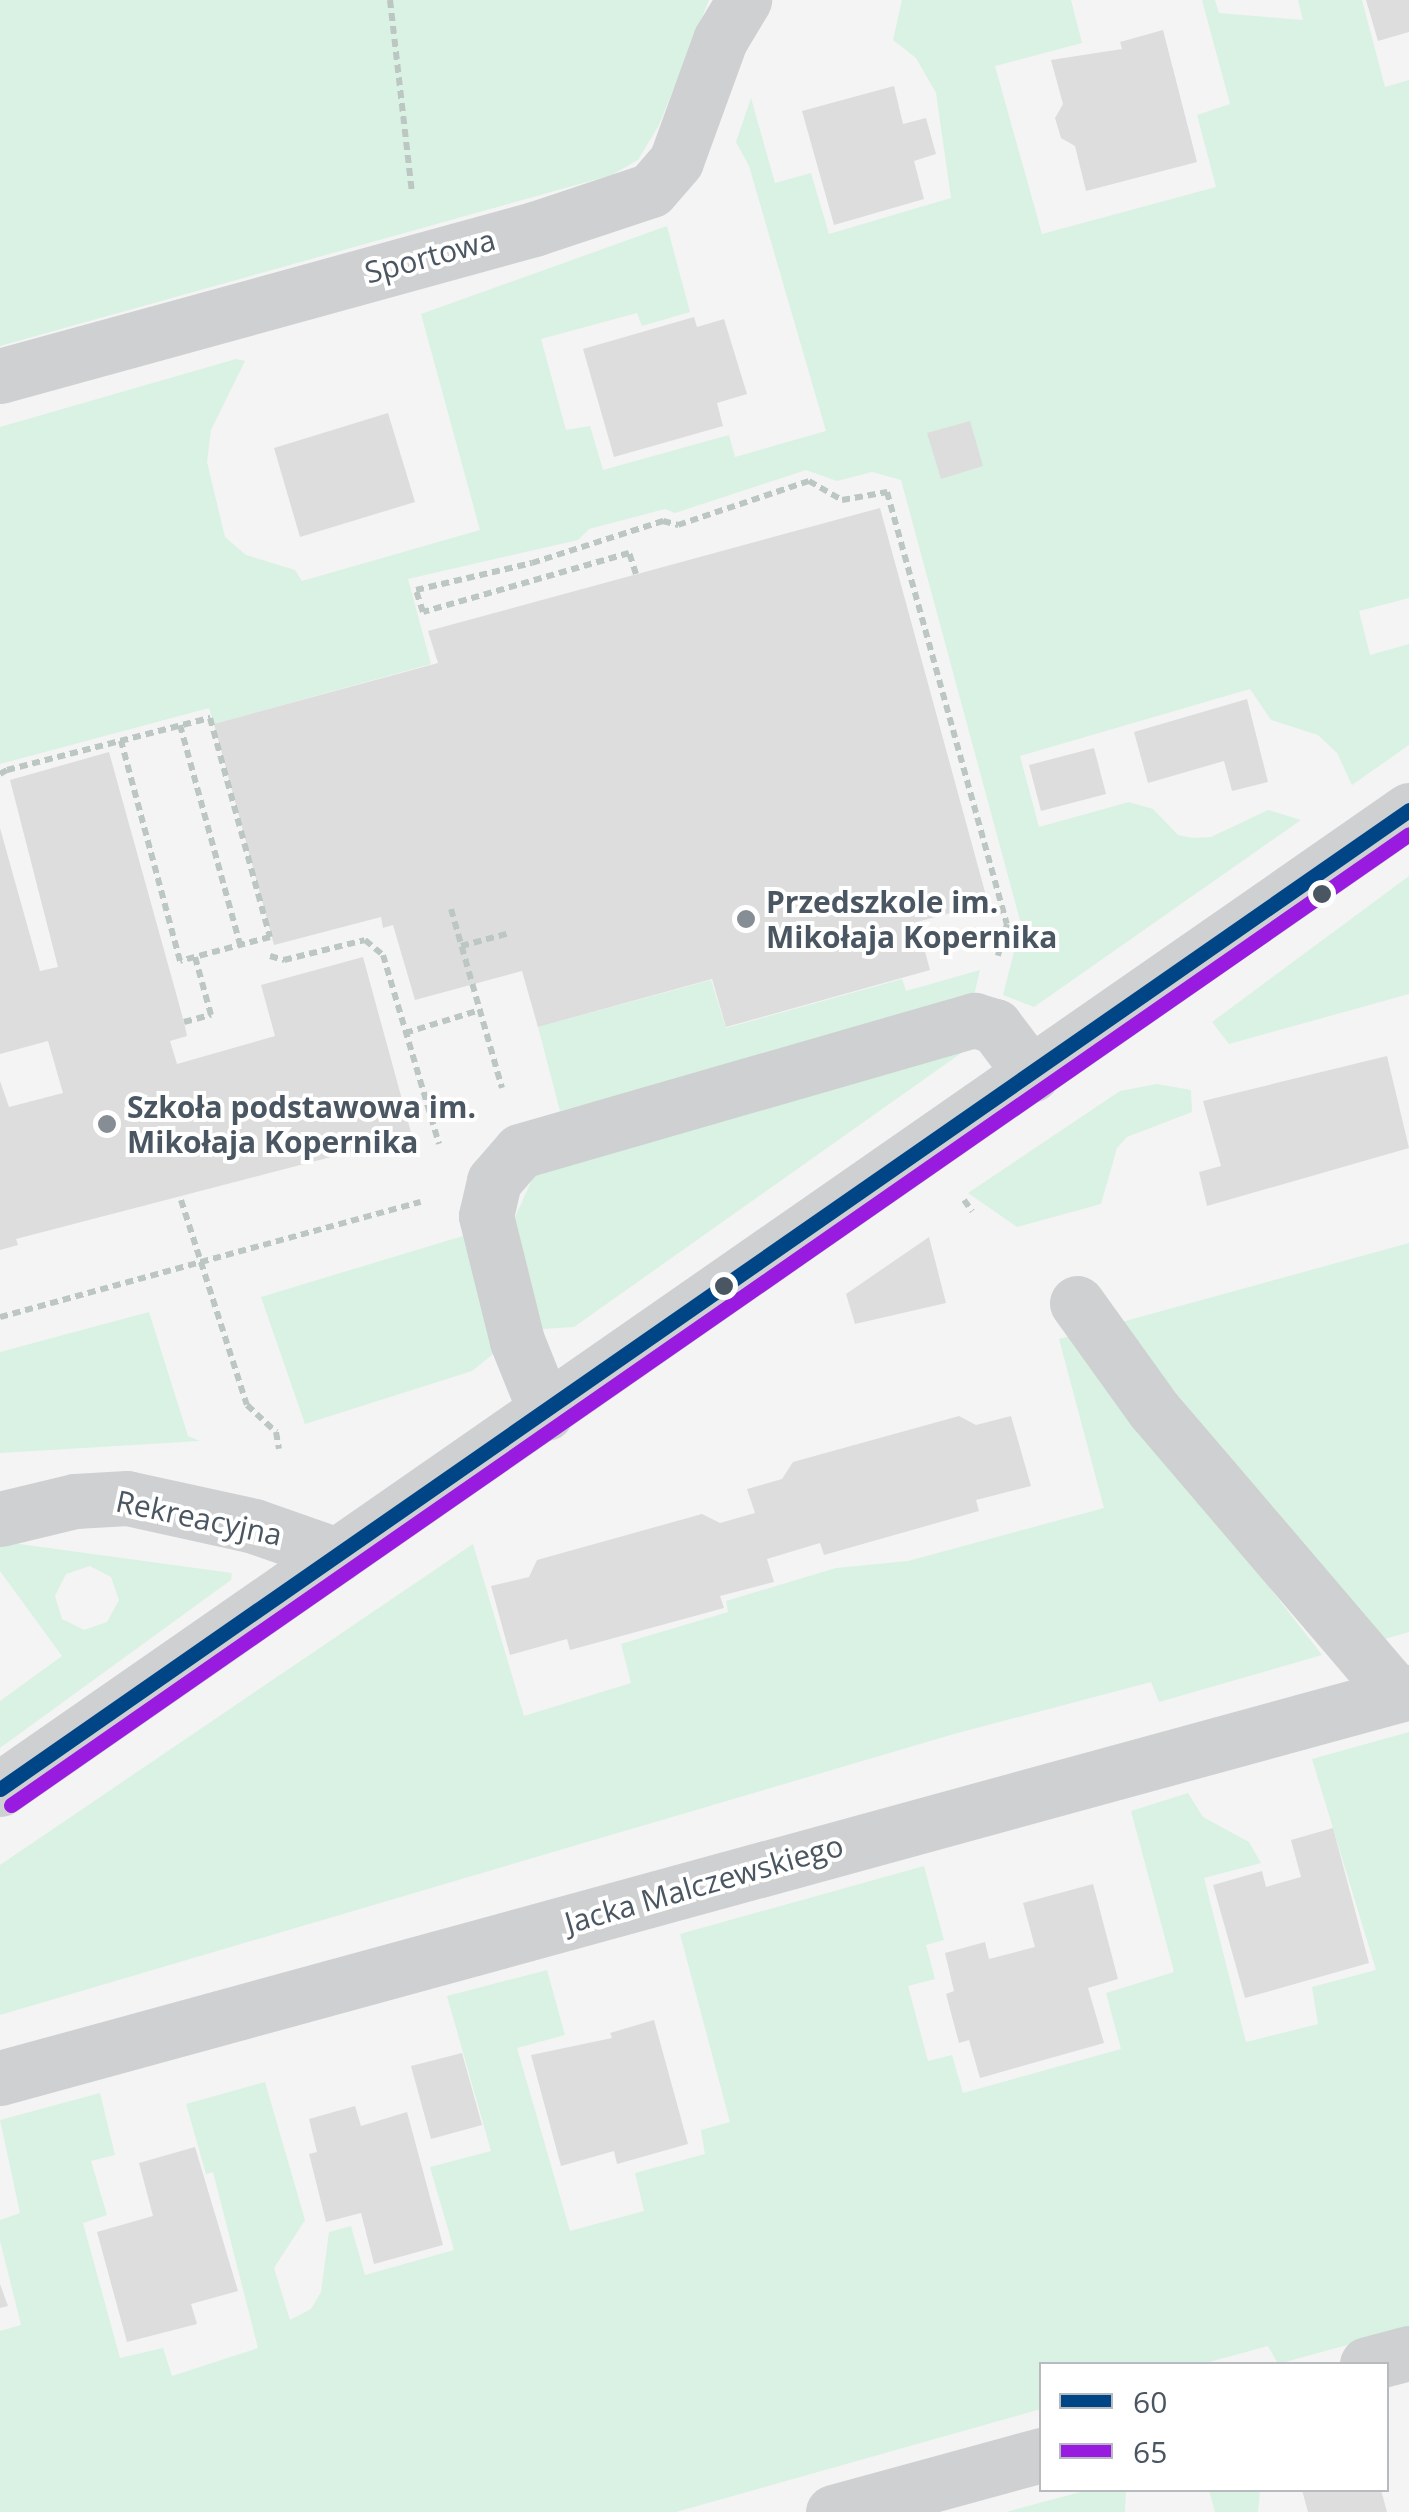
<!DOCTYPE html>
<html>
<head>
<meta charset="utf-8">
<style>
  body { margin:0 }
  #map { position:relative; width:1409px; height:2512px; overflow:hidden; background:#f4f4f4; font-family:"Open Sans",sans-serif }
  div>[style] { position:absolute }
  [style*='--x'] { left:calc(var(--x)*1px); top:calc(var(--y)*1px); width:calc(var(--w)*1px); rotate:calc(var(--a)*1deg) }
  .green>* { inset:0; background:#d9f2e3 }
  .building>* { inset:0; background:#ddddde }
  .path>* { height:6px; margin-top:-3px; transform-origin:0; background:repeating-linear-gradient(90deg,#bcc7c4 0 8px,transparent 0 13px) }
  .minor>* { height:55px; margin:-27.5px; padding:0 27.5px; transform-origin:27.5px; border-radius:27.5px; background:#ced0d2 }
  .bus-1>* { height:15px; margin:-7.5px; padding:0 7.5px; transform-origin:7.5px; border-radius:7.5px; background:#004687 }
  .bus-2>* { height:15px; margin:-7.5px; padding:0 7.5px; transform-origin:7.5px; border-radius:7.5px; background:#991bdf }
  .dots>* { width:28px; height:28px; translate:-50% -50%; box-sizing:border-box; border:5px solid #fff; border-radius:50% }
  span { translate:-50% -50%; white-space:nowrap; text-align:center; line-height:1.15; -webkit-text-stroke:8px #fff; paint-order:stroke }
  .street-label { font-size:30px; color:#4a5661 }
  .poi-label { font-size:30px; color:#4a5661; font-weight:700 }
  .left { translate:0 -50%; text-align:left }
  .legend { position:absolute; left:1039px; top:2362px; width:350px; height:130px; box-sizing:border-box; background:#fff; border:2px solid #b7bbc0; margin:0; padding:12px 18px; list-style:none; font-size:30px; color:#4a5661 }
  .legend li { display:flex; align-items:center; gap:20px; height:50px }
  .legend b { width:50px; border:2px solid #b7bbc0 }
</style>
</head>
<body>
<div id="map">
  <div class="green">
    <i style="clip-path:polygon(0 0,709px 0,659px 125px,638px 160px,612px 175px,0 346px)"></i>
    <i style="clip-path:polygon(902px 0,1071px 0,1082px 43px,995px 66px,1042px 234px,1216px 187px,1197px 115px,1230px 104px,1202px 0,1215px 0,1219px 13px,1303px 20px,1298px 0,1362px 0,1385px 87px,1409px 80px,1409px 598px,1359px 611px,1370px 655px,1409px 644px,1409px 745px,1352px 785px,1337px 753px,1318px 735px,1271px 720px,1250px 689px,1020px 756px,1039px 827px,1129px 802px,1153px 809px,1178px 835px,1193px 838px,1211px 837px,1268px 810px,1301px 820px,1034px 1007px,1003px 995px,1021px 924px,901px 480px,872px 472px,837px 481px,806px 470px,675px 513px,665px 509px,589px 529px,578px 540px,408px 579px,431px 664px,214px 724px,209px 708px,0 764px,0 427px,236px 359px,245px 361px,211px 430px,207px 462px,225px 537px,246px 555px,295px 570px,302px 581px,480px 530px,421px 314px,667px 226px,690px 312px,642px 326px,637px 313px,541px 339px,566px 430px,590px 426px,603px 470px,729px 435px,735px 457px,826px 431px,749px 166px,736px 142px,751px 98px,775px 183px,811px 173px,829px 234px,951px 198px,936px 93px,916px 58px,893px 40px)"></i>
    <i style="clip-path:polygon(1409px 876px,1409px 994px,1229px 1044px,1212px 1022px)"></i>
    <i style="clip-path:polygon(980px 970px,973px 1000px,560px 1111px,538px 1027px,711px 980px,726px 1028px,902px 979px,906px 991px)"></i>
    <i style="clip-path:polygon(967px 1049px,574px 1327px,542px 1329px,515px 1217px,536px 1171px)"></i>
    <i style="clip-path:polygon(1157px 1084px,1191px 1090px,1192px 1112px,1127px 1137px,1117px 1148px,1101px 1204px,1017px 1227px,968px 1193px,1120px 1091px)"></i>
    <i style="clip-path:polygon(463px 1236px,497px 1351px,472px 1371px,305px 1424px,261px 1297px)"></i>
    <i style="clip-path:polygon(1409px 1243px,1409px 1632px,1381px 1640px,1118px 1323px)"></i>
    <i style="clip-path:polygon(149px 1312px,188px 1436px,200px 1441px,0 1453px,0 1352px)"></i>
    <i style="clip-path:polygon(1074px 1335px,1322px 1655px,1159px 1702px,1151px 1682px,954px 1734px,0 2015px,0 1865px,473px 1544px,524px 1716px,631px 1683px,621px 1644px,728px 1612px,726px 1601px,836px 1568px,908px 1561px,1104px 1508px,1059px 1339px)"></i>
    <i style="clip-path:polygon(evenodd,12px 1543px,232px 1573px,231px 1580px,0 1748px,0 1701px,62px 1656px,0 1571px,0 1547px,12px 1543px,90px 1566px,111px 1577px,119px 1600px,107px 1622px,84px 1630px,62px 1619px,55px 1596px,66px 1574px,90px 1566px)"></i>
    <i style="clip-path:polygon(1409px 1732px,1409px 2328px,1278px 2364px,1268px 2346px,1202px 2364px,1042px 2364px,1041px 2409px,676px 2512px,0 2512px,0 2331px,21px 2325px,0 2241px,0 2220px,20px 2213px,0 2120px,100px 2093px,115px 2155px,91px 2161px,107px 2215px,83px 2223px,120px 2358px,163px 2348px,172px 2376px,258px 2348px,213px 2172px,206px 2174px,186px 2104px,265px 2082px,305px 2220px,274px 2268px,290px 2320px,311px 2309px,321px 2292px,329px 2232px,351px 2226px,365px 2275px,454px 2250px,430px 2167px,491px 2151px,447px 1996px,547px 1970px,565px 2035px,517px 2048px,570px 2231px,644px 2211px,635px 2173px,705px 2154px,701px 2130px,730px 2122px,680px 1934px,924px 1866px,944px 1940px,926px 1945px,935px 1979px,908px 1986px,928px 2061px,952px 2055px,963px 2093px,1121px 2049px,1106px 1993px,1174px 1972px,1131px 1811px,1188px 1793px,1203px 1817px,1249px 1842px,1261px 1863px,1204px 1878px,1246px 2042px,1318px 2024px,1312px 1987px,1376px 1970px,1312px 1759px)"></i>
    <i style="clip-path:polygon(1088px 2490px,1126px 2490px,1125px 2512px,1006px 2512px)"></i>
    <i style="clip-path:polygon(1209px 2490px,1260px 2490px,1258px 2512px,1215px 2512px)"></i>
  </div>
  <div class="building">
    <i style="clip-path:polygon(1366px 0,1409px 0,1409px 32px,1378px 41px)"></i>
    <i style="clip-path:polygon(1163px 30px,1197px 162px,1086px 191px,1075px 146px,1061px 138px,1055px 118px,1063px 104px,1051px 60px,1122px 49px,1120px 42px)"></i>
    <i style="clip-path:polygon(894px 86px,903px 124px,926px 118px,936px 154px,914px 161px,924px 199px,834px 225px,802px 111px)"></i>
    <i style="clip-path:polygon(694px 317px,697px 327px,724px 319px,747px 394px,717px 403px,723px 426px,614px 457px,583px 349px)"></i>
    <i style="clip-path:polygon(388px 413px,415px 502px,300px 537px,274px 448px)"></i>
    <i style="clip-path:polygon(970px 421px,983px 466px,941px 479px,927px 433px)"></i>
    <i style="clip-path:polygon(880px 508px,988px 903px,917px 922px,930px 970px,726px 1027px,712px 979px,538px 1027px,522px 971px,415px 1000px,393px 925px,383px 928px,381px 917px,274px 945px,214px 724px,438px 663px,428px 631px)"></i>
    <i style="clip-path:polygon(1247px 699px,1268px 782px,1232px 791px,1224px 761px,1148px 783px,1134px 732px)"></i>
    <i style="clip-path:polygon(1094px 748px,1106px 794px,1041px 811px,1029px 765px)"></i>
    <i style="clip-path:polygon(109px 752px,184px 1022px,187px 1036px,170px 1041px,177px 1064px,275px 1036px,261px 985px,363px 957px,412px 1136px,16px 1239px,18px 1245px,0 1250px,0 1081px,9px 1107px,63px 1093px,48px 1041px,0 1054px,0 828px,40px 971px,58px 967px,10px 780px)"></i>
    <i style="clip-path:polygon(1387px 1056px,1409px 1148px,1207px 1206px,1199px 1172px,1221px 1166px,1203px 1101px)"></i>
    <i style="clip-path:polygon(929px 1237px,946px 1303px,855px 1324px,846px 1294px)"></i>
    <i style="clip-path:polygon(959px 1416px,976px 1425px,1011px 1416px,1031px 1486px,976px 1500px,979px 1511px,824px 1555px,820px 1543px,767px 1559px,774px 1582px,720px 1596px,724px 1608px,570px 1650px,567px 1639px,510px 1655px,491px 1586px,529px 1577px,537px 1560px,702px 1514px,720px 1523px,755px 1513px,747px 1489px,782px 1479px,793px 1462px)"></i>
    <i style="clip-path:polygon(1333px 1828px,1369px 1963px,1245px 1998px,1213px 1885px,1262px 1871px,1266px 1887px,1301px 1877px,1291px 1840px)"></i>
    <i style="clip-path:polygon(1093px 1884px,1118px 1979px,1088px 1988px,1104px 2043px,980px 2078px,969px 2040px,959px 2043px,946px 1994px,954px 1991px,945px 1953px,985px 1942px,989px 1959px,1035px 1947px,1023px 1903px)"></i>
    <i style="clip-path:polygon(654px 2020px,688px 2144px,617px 2164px,614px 2151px,561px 2166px,531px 2055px,612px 2038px,610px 2033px)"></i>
    <i style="clip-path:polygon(462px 2053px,482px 2125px,431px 2139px,411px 2066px)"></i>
    <i style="clip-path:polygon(355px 2106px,361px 2126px,407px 2112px,443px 2245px,374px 2264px,361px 2213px,326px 2222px,309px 2154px,317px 2152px,309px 2119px)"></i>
    <i style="clip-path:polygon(195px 2147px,238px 2291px,191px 2304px,197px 2324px,127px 2342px,97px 2232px,153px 2216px,139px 2163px)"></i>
    <i style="clip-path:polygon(0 2284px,8px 2306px,0 2308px)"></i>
    <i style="clip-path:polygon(1302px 2490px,1381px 2490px,1387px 2512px,1308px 2512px)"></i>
  </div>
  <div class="path">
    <i style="--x:390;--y:0;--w:194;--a:83.5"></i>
    <i style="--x:636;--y:574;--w:22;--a:-108"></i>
    <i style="--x:629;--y:553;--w:214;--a:164"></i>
    <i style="--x:423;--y:612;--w:23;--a:-108"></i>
    <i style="--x:416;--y:590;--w:119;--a:-13.1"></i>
    <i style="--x:532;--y:563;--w:138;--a:-17.8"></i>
    <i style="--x:663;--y:521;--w:16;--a:15"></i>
    <i style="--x:678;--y:525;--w:138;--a:-18.6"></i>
    <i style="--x:809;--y:481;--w:38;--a:30"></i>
    <i style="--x:842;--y:500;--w:46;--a:-10.1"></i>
    <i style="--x:887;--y:492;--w:448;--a:74.5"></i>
    <i style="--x:1007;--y:924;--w:33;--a:106"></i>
    <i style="--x:180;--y:725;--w:228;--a:74.7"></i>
    <i style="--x:0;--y:774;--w:8;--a:-30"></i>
    <i style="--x:7;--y:770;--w:210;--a:-14.4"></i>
    <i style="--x:210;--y:718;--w:227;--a:74.7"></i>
    <i style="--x:270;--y:937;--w:93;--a:165.1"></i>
    <i style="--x:180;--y:961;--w:228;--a:-105"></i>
    <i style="--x:451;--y:909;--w:186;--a:74.1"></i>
    <i style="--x:461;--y:946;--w:51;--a:-14.9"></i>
    <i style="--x:270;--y:956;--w:15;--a:16"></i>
    <i style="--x:284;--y:960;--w:83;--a:-13.9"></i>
    <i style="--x:365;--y:940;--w:23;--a:40"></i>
    <i style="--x:383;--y:955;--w:197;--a:73.5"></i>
    <i style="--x:184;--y:1022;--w:28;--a:-15"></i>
    <i style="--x:211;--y:1015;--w:60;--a:-105.4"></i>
    <i style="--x:405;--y:1033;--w:78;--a:-17"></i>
    <i style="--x:181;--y:1200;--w:215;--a:72.2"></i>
    <i style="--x:247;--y:1405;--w:40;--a:43"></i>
    <i style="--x:276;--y:1432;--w:17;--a:80"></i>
    <i style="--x:964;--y:1200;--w:14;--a:54"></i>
    <i style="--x:0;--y:1317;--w:436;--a:-15.3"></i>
  </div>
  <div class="minor">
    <i style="--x:0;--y:376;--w:554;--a:-15.39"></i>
    <i style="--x:534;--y:229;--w:123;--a:-18.4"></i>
    <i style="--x:651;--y:190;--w:38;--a:-49"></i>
    <i style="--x:676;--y:161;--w:129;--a:-70"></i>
    <i style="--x:720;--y:40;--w:47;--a:-59"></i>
    <i style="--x:1077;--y:1303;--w:132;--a:54.3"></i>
    <i style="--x:1154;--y:1410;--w:375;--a:49.5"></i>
    <i style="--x:546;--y:1413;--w:78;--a:-111.9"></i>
    <i style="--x:517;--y:1341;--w:129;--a:-103.9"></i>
    <i style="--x:486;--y:1216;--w:36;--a:-77"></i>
    <i style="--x:494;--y:1181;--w:40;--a:-49"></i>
    <i style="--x:520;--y:1151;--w:473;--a:-16.1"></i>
    <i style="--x:974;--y:1020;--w:22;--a:16"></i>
    <i style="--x:995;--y:1026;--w:61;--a:52.9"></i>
    <i style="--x:0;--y:1519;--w:77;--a:-13.5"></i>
    <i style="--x:75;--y:1501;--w:52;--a:-3.3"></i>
    <i style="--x:127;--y:1498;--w:130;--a:12.4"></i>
    <i style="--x:254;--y:1526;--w:88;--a:19.3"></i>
    <i style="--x:0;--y:1789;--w:1716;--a:-34.79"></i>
    <i style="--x:0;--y:2078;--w:1461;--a:-15.32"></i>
    <i style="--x:1367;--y:2364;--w:43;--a:-14.7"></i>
    <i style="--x:833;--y:2512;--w:217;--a:-15.3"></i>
  </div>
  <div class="bus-1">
    <i style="--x:0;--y:1789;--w:1716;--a:-34.79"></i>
  </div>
  <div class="bus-2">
    <i style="--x:11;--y:1805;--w:1702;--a:-34.78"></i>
  </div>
  <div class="dots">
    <i style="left:1322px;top:894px;background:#4a5661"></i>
    <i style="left:746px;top:919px;background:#868d94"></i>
    <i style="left:107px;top:1124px;background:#868d94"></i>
    <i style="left:724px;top:1286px;background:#4a5661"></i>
  </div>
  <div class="street-label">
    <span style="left:430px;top:256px;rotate:-15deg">Sportowa</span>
    <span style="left:199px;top:1518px;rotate:12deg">Rekreacyjna</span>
    <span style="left:704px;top:1884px;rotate:-16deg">Jacka Malczewskiego</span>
  </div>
  <div class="poi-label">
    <span class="left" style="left:766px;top:919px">Przedszkole im.<br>Mikołaja Kopernika</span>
    <span class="left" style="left:127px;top:1124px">Szkoła podstawowa im.<br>Mikołaja Kopernika</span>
  </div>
  <ul class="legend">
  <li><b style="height:12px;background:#004687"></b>60</li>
  <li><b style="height:12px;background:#991bdf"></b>65</li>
  </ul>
</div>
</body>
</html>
